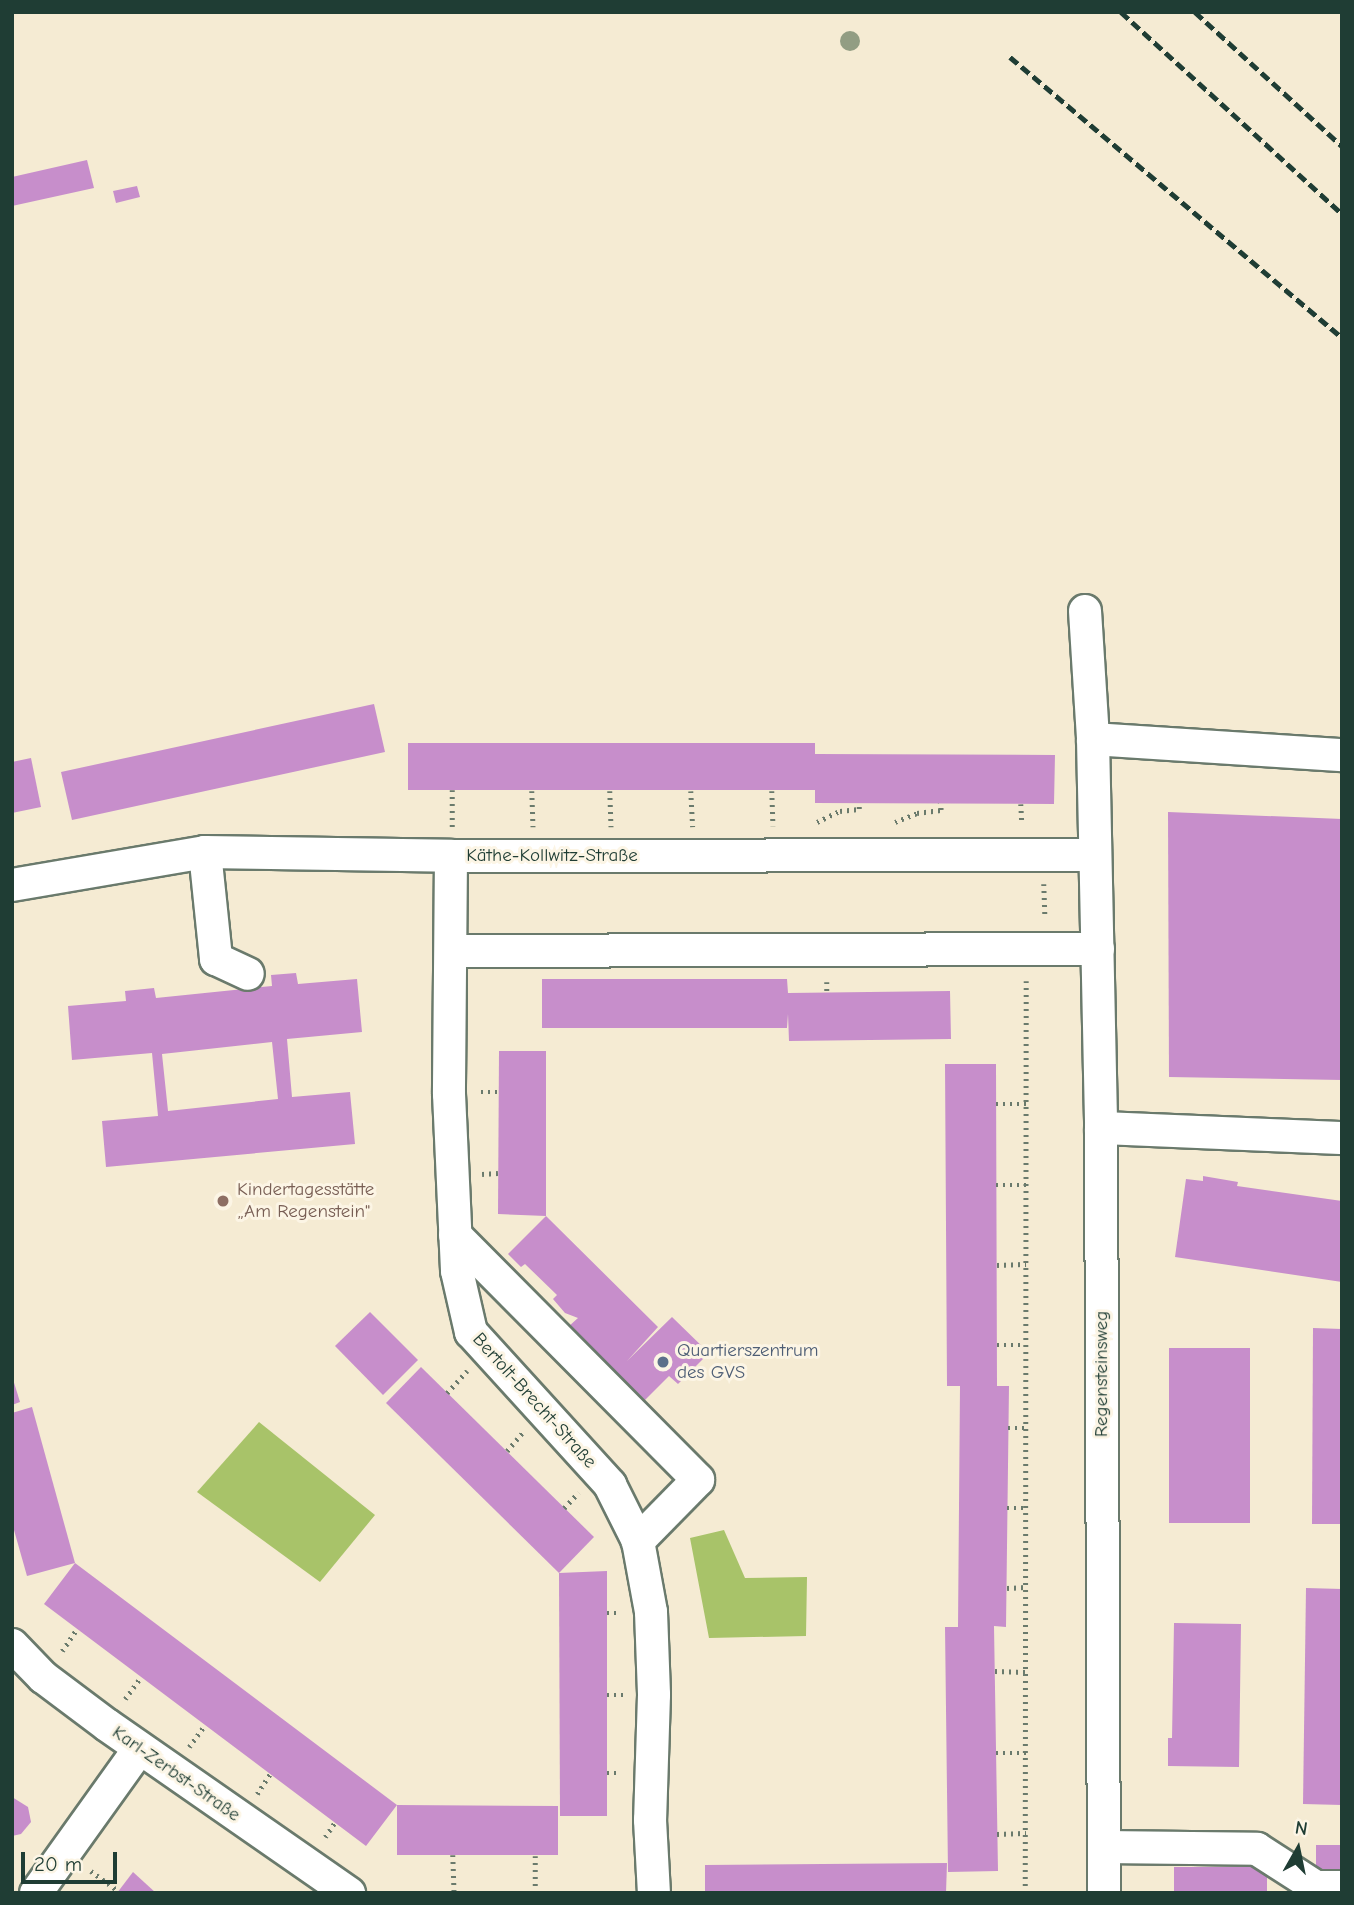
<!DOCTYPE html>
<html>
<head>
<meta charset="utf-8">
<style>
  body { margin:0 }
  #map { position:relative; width:1354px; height:1905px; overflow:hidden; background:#f5ebd3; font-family:"Comic Neue",sans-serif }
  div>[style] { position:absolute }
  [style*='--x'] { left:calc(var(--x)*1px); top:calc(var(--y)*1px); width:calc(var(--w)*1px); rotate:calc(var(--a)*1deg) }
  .green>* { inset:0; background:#a8c369 }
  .building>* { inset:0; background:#c78ecb }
  .path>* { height:4.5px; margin-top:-2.25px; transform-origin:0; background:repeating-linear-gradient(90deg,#6a7a6c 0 2px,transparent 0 7px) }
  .roads { filter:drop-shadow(2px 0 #6a7a6c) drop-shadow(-2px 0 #6a7a6c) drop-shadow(0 2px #6a7a6c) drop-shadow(0 -2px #6a7a6c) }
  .minor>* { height:32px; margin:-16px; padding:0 16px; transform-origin:16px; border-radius:16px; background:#fff }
  .rail>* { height:5px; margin-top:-2.5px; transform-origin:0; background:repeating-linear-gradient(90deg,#1f3d34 0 10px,transparent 0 15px) }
  .trees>* { width:20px; height:20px; margin:-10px; border-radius:50%; background:#929d83 }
  .dots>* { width:19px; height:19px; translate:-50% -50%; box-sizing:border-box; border:4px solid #fcf5e5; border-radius:50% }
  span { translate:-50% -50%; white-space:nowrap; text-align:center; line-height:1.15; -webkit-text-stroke:6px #fcf5e5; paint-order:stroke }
  .street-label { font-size:19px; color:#1f3d34 }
  .education-label { font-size:19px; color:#785e54 }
  .left { translate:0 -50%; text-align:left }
  .service-label { font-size:19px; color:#4e5e75 }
  .frame { position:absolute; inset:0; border:14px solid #1f3d34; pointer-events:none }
  .north { position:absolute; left:1263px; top:1814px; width:70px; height:70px; -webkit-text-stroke:5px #fcf5e5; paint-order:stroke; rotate:9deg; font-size:19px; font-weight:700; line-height:28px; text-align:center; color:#1f3d34 }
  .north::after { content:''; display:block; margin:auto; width:24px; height:32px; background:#1f3d34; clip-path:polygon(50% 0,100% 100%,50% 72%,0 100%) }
  .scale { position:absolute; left:21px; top:1852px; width:96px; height:32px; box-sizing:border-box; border:4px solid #1f3d34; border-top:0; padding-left:9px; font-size:21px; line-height:24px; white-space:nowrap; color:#1f3d34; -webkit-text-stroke:5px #fcf5e5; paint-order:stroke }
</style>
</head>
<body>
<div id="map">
  <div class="green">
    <i style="clip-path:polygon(259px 1422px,375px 1515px,320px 1582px,197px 1492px)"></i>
    <i style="clip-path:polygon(724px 1530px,745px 1578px,807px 1577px,806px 1636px,709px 1638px,690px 1538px)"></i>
  </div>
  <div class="building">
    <i style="clip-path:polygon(87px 160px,94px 188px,12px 206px,12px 177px)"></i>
    <i style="clip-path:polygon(137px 186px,140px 197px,116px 203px,113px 191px)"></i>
    <i style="clip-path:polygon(374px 704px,385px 752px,72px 820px,61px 772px)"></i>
    <i style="clip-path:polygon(408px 743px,815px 743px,815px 754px,1055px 755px,1054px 804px,815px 803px,815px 790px,408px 790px)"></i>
    <i style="clip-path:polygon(31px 758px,41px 807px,12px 813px,12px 762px)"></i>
    <i style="clip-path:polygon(1168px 812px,1342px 819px,1342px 1080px,1169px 1077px)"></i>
    <i style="clip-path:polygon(evenodd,296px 973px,298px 984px,357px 979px,362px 1032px,287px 1039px,292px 1097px,350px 1092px,355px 1144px,106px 1167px,102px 1121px,158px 1116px,152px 1053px,72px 1060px,68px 1006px,126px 1001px,125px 991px,154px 988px,156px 998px,272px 986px,271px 975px,296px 973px,272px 1042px,278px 1099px,168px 1111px,162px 1054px,272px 1042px)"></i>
    <i style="clip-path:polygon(542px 979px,787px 979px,788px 993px,950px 991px,951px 1039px,789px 1041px,788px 1014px,787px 1028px,542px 1028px)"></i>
    <i style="clip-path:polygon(499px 1051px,546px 1051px,546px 1216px,498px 1214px)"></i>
    <i style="clip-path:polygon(945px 1064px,996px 1064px,997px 1386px,1009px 1386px,1006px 1627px,994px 1626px,998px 1871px,948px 1872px,945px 1627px,958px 1627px,960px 1386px,947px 1386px)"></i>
    <i style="clip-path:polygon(1203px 1176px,1238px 1182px,1237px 1186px,1342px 1201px,1342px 1282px,1175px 1257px,1186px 1179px,1203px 1181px)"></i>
    <i style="clip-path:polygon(546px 1216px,658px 1327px,627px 1361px,672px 1317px,709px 1353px,678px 1384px,669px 1376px,645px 1400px,568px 1327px,578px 1318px,565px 1313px,553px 1299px,557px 1295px,525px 1264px,521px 1267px,508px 1254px)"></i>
    <i style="clip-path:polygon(370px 1312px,418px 1360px,383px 1395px,335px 1346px)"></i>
    <i style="clip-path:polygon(1313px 1328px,1342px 1329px,1342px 1524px,1312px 1524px)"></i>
    <i style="clip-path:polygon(1169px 1348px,1250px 1348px,1250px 1523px,1169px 1523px)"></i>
    <i style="clip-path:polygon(421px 1367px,594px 1537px,559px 1573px,386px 1403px)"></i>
    <i style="clip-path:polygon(12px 1376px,20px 1402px,12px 1405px)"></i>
    <i style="clip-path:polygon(32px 1407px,75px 1563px,27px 1576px,12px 1523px,12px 1413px)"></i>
    <i style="clip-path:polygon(75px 1563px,397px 1805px,558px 1806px,558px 1855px,397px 1855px,397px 1805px,366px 1846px,44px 1604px)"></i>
    <i style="clip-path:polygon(607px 1571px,607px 1816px,560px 1816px,559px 1573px)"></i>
    <i style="clip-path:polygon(1306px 1588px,1342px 1589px,1342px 1805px,1303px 1804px)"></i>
    <i style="clip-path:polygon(1174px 1623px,1241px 1624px,1239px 1767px,1168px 1766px,1168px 1738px,1172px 1738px)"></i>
    <i style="clip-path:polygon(12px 1797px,28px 1807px,31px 1822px,21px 1834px,12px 1836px)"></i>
    <i style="clip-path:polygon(1316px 1845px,1342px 1845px,1342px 1872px,1316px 1872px)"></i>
    <i style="clip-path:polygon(947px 1863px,946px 1893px,705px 1893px,705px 1865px)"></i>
    <i style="clip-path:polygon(1174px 1867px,1267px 1867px,1267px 1893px,1174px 1893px)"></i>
    <i style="clip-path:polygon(133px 1872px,156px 1893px,117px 1893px)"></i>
  </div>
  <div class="path">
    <i style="--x:532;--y:791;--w:36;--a:88"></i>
    <i style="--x:610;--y:791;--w:36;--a:88"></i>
    <i style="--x:691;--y:791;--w:36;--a:87"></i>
    <i style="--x:772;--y:791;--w:35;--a:88"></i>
    <i style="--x:1021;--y:804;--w:20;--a:87"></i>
    <i style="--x:817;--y:822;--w:25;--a:-26"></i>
    <i style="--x:840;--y:811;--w:19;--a:-6"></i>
    <i style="--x:859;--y:809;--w:6;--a:-90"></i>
    <i style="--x:895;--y:822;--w:24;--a:-22"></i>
    <i style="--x:917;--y:813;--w:24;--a:-7"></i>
    <i style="--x:941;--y:810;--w:7;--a:-98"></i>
    <i style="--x:452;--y:827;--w:37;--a:-90"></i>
    <i style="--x:1044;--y:884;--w:33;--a:88"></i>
    <i style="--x:827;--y:982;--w:10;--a:90"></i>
    <i style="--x:481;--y:1092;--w:18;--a:0"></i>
    <i style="--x:996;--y:1104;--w:30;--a:0"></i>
    <i style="--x:482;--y:1174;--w:16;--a:-4"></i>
    <i style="--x:996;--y:1185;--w:30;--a:0"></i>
    <i style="--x:997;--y:1265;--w:29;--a:-2"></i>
    <i style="--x:997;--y:1345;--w:28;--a:0"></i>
    <i style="--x:447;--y:1393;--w:30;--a:-48"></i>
    <i style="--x:1008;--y:1428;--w:18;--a:0"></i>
    <i style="--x:507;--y:1451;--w:25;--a:-50"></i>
    <i style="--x:564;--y:1508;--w:21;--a:-47"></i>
    <i style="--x:1007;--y:1508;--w:19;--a:0"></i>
    <i style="--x:12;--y:1545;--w:6;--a:-9"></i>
    <i style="--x:1007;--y:1588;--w:19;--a:-3"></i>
    <i style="--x:607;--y:1613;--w:13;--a:0"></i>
    <i style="--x:62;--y:1651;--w:27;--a:-56"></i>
    <i style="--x:995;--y:1671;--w:30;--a:2"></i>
    <i style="--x:607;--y:1695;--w:16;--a:0"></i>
    <i style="--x:125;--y:1699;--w:27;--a:-54"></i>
    <i style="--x:189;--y:1747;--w:27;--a:-54"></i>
    <i style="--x:996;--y:1753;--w:30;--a:0"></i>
    <i style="--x:607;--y:1773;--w:13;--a:0"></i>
    <i style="--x:257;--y:1794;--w:24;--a:-57"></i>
    <i style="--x:997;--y:1834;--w:29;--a:-2"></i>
    <i style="--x:325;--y:1837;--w:18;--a:-56"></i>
    <i style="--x:453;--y:1855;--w:38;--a:88"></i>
    <i style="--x:91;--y:1871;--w:34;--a:36"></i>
    <i style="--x:535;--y:1893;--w:37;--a:-90"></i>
    <i style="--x:1025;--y:1893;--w:912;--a:-89.94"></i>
  </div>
  <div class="roads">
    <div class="minor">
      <i style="--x:1085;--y:611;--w:128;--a:86.4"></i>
      <i style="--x:1093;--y:739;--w:389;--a:88.8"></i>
      <i style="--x:1101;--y:1128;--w:765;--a:89.78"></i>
      <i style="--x:1093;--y:739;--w:250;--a:3.7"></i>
      <i style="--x:205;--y:852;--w:108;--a:84.1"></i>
      <i style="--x:216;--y:959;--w:35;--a:25"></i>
      <i style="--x:451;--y:856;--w:238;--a:90.5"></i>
      <i style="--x:449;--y:1094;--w:177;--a:87.4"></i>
      <i style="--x:457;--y:1271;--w:63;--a:77.1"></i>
      <i style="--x:471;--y:1332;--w:207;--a:47.7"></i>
      <i style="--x:610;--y:1485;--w:63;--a:63.4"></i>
      <i style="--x:638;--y:1541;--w:72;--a:79.6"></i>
      <i style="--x:651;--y:1612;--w:83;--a:87.9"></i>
      <i style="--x:654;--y:1695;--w:125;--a:91.8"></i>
      <i style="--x:650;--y:1820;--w:73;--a:86.9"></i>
      <i style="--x:12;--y:885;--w:196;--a:-9.7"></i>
      <i style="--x:205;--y:852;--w:246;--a:0.9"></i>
      <i style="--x:451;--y:856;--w:644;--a:-0.09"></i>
      <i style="--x:451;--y:951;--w:647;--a:-0.18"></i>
      <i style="--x:1101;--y:1128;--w:241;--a:2.4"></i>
      <i style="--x:455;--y:1235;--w:345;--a:45.2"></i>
      <i style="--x:698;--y:1480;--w:86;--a:134.5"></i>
      <i style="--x:12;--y:1645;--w:45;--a:45.9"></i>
      <i style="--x:43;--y:1677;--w:80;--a:36.9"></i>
      <i style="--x:107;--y:1725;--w:295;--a:34.8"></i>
      <i style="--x:1104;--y:1847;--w:153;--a:0.7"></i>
      <i style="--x:1257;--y:1849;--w:70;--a:32.8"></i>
      <i style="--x:1316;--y:1887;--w:26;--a:0"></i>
      <i style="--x:36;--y:1893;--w:177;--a:-54.4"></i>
    </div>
  </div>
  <div class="rail">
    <i style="--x:1121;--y:12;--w:299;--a:42.4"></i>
    <i style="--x:1195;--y:12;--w:199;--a:42.4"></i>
    <i style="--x:1010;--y:57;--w:435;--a:40.2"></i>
  </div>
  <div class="trees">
    <i style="left:850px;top:41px"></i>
  </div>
  <div class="dots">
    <i style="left:223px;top:1201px;background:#8d6e63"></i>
    <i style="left:663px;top:1362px;background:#5c6f8a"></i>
  </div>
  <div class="street-label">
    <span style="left:552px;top:856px">Käthe-Kollwitz-Straße</span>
    <span style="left:1102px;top:1374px;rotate:-90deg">Regensteinsweg</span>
    <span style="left:534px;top:1401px;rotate:48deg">Bertolt-Brecht-Straße</span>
    <span style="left:176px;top:1774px;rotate:35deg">Karl-Zerbst-Straße</span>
  </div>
  <div class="education-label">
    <span class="left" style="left:237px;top:1201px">Kindertagesstätte<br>„Am Regenstein"</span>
  </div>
  <div class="service-label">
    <span class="left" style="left:677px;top:1362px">Quartierszentrum<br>des GVS</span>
  </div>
  <div class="frame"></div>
  <div class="north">N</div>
  <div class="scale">20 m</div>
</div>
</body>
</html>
